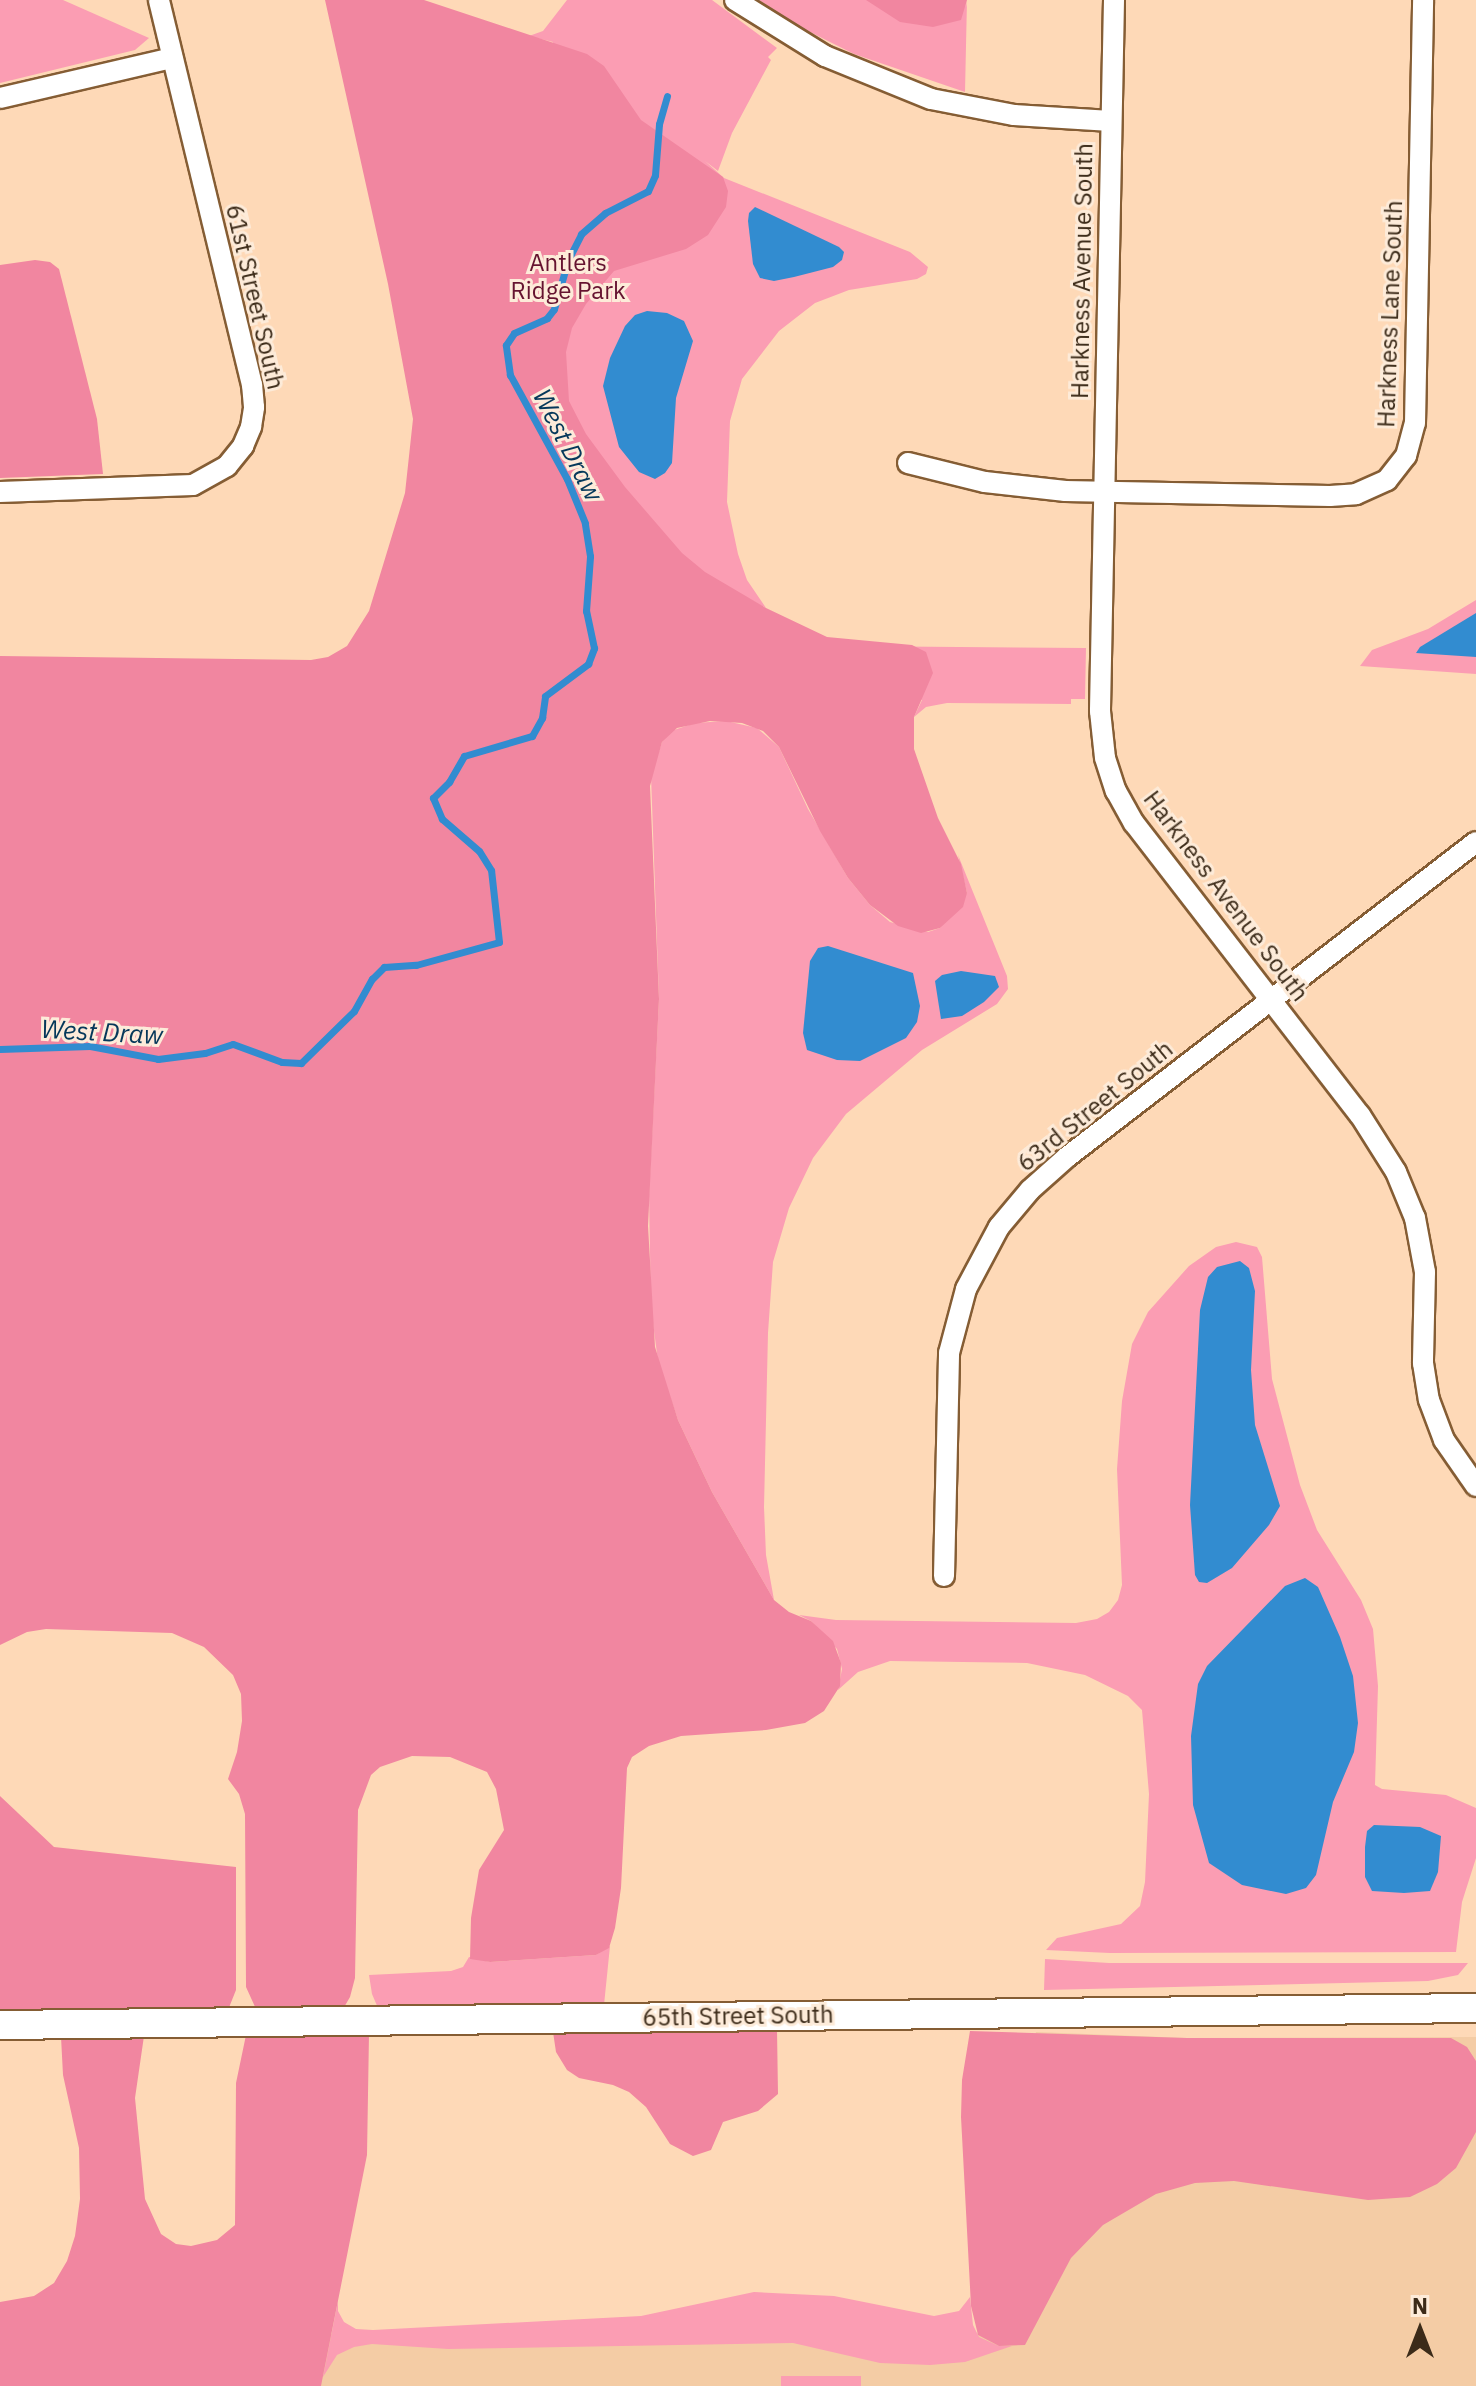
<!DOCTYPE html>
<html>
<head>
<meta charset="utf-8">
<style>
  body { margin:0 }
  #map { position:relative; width:1476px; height:2386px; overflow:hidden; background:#fed9b7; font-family:"IBM Plex Sans",sans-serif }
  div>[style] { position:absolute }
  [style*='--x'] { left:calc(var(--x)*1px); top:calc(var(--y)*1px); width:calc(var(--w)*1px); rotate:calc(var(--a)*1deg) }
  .built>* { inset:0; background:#f4cca5 }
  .green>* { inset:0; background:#fb9db3 }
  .forest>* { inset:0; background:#f186a0 }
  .water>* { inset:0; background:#328cd0 }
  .stream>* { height:7px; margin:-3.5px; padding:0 3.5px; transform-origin:3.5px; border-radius:3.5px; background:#328cd0 }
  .roads { filter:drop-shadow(2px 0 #855d34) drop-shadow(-2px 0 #855d34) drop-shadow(0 2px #855d34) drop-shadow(0 -2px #855d34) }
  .street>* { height:20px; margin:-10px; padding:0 10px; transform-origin:10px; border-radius:10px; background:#fff }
  .secondary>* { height:28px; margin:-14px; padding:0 14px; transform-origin:14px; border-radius:14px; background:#fff }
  span { translate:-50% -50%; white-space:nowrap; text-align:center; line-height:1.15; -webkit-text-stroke:6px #fdebd9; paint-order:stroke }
  .park-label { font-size:24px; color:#661330 }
  .street-label { font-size:24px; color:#3c2b19 }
  .water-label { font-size:26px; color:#06385a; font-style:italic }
  .north { position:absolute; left:1380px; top:2290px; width:80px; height:80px; -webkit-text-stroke:6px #fdebd9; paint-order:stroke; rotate:0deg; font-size:22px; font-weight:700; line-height:32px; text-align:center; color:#3c2b19 }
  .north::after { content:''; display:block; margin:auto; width:28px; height:36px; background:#3c2b19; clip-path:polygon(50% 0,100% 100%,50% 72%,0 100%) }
</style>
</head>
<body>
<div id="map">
  <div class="built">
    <i style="clip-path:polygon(1036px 2032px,1187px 2038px,1476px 2037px,1476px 2386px,239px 2386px,239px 2334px,984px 2333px)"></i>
  </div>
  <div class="green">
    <i style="clip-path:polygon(0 0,63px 0,149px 38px,135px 50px,0 83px)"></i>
    <i style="clip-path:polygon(567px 0,712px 0,777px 48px,768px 57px,771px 60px,732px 133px,718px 171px,705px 161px,724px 178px,910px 252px,928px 267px,926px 274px,917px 279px,849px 290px,815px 303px,779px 331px,742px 379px,730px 421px,727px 502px,738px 554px,747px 580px,766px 608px,730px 588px,734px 598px,841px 646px,1086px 648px,1085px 699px,1071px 699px,1071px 704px,947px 703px,926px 707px,914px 717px,922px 700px,429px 448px,553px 42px,529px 36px,543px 31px)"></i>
    <i style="clip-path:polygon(759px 0,965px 0,966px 7px,967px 0,965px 92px,854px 54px,798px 26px)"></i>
    <i style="clip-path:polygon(1476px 600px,1476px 674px,1360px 666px,1372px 650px,1428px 629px)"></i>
    <i style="clip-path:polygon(726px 721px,757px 728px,779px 747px,808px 809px,848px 878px,870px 905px,890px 922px,928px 932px,940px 928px,967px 893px,958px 855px,1007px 976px,1008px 989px,997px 1004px,922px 1050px,846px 1114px,813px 1158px,789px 1208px,773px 1262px,768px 1333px,764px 1507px,766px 1555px,774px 1600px,712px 1492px,678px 1420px,658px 1361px,651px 1308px,649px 1195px,659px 999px,651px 776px,662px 742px,671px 731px,695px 723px)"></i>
    <i style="clip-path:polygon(1236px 1242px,1257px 1247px,1262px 1257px,1272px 1379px,1300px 1485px,1317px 1530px,1361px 1600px,1373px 1629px,1378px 1686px,1375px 1785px,1382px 1789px,1446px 1795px,1476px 1808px,1476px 1858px,1462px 1902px,1456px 1952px,1110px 1953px,1046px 1950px,1057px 1938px,1121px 1924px,1140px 1906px,1145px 1882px,1149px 1794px,1142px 1710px,1128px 1696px,1085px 1675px,1027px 1663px,890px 1661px,858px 1672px,838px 1690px,842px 1669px,837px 1649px,811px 1621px,799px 1615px,836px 1620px,1076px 1623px,1097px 1619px,1109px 1612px,1118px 1600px,1122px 1585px,1117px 1469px,1122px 1401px,1132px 1344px,1148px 1312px,1189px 1266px,1216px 1247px)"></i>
    <i style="clip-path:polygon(610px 1946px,604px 2005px,378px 2008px,372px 1994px,369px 1975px,451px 1971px,463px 1967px,469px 1957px,490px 1962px,596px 1955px)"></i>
    <i style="clip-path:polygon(1045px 1959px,1109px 1963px,1468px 1963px,1458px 1975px,1428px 1981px,1044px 1990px)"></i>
    <i style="clip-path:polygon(754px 2292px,834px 2296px,934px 2316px,959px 2311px,970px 2297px,973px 2325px,979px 2337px,999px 2346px,1012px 2346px,965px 2362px,930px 2365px,880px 2363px,793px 2343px,448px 2349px,372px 2344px,354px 2347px,337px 2355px,323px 2377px,338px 2301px,338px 2311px,344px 2322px,356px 2329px,373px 2330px,641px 2316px)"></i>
    <i style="clip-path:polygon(781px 2376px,861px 2376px,861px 2386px,781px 2386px)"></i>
  </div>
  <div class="forest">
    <i style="clip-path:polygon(325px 0,424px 0,587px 54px,604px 66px,641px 120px,723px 177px,728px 191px,726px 207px,708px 235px,686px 249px,614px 271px,586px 304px,572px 328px,566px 352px,569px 401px,586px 434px,625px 487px,682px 553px,705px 572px,766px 608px,827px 637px,912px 645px,926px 652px,933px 673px,914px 717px,914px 749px,938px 818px,961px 864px,967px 893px,963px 907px,940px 928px,921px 933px,898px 926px,870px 905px,848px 878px,820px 831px,779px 747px,763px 731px,742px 723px,710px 721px,677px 728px,662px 742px,650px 786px,659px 999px,648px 1226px,655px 1347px,678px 1420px,712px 1492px,774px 1600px,789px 1612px,811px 1621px,833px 1641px,841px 1663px,840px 1686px,824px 1711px,805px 1723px,766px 1730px,681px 1736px,649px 1746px,632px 1757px,627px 1768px,621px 1888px,615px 1928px,609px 1948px,596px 1955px,490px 1962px,470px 1959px,471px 1918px,479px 1870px,504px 1830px,496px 1789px,487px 1772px,450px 1757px,412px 1756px,380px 1767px,371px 1775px,358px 1810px,355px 1978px,350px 1997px,343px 2009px,256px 2009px,246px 1987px,245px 1814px,239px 1794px,228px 1779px,237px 1752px,242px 1721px,241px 1694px,233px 1675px,204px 1647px,172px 1633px,46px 1629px,27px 1632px,0 1645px,0 656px,311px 660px,328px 657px,347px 646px,369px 611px,405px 493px,413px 419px,388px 284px)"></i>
    <i style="clip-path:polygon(866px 0,967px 0,961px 20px,933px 27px,900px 22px)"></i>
    <i style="clip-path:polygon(35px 260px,50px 262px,59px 269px,97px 419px,103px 474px,0 478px,0 265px)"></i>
    <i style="clip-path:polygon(0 1796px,54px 1847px,236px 1867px,236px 1990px,228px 2010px,0 2012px)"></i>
    <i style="clip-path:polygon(777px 2030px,778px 2094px,758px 2111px,723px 2122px,711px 2150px,693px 2156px,670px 2144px,646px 2107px,629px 2092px,613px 2085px,579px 2078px,567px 2070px,556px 2052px,553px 2032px)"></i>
    <i style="clip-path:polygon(970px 2031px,1187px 2038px,1451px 2038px,1467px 2047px,1476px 2061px,1476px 2132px,1456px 2168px,1437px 2184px,1410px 2197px,1368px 2200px,1234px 2181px,1195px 2183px,1156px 2194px,1103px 2225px,1071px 2258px,1025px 2345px,999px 2346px,978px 2335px,971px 2306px,961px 2117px,962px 2080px)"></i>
    <i style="clip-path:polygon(369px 2034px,367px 2155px,321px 2386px,0 2386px,0 2302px,34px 2296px,54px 2283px,67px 2261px,75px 2236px,80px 2199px,79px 2148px,63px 2075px,61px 2037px,144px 2036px,135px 2098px,145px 2199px,161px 2234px,176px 2244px,191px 2246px,217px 2240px,235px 2225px,236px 2083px,246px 2035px)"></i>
  </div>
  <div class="water">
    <i style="clip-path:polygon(755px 207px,839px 247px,844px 252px,842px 260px,833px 267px,794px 277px,774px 281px,760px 278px,753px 264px,748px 221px,749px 213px)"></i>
    <i style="clip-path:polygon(647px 311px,667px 313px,684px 321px,693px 341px,676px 398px,672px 463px,665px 473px,655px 479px,639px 472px,619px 447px,603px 386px,610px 358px,625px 326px,635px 315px)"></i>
    <i style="clip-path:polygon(1476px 613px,1476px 657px,1416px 653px,1420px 647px)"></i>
    <i style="clip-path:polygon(828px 946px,913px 973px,920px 1006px,917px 1022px,906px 1038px,860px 1061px,837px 1060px,807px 1050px,803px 1033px,810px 961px,818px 948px)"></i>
    <i style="clip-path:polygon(961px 971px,995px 976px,999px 987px,984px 1002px,962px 1016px,941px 1019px,935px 981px,942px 975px)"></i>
    <i style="clip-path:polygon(1240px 1261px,1249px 1268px,1255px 1291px,1251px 1370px,1255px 1425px,1280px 1506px,1269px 1525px,1232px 1568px,1207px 1583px,1199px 1582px,1195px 1575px,1190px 1505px,1200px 1310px,1208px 1277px,1217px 1267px)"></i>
    <i style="clip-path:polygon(1305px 1578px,1318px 1587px,1340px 1637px,1353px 1676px,1358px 1723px,1354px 1752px,1333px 1802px,1316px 1875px,1306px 1888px,1286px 1894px,1242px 1885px,1209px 1863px,1193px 1805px,1191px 1736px,1198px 1684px,1207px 1666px,1285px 1586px)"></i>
    <i style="clip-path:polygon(1374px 1825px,1420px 1827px,1441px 1836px,1438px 1872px,1430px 1891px,1404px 1893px,1372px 1891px,1365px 1877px,1365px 1847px,1367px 1831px)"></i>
  </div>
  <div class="stream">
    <i style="--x:0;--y:1049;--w:90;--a:-1.9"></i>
    <i style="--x:90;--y:1046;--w:69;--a:10.8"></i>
    <i style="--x:158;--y:1059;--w:47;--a:-7.3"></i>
    <i style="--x:205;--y:1053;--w:29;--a:-18"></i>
    <i style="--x:233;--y:1044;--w:52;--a:20.2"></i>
    <i style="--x:282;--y:1062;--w:19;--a:3"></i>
    <i style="--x:301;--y:1063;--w:74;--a:-44.5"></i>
    <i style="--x:354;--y:1011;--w:37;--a:-61"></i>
    <i style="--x:372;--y:979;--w:17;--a:-45"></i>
    <i style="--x:384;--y:967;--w:32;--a:-4"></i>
    <i style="--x:416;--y:965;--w:86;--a:-15.5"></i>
    <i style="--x:499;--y:942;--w:72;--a:-96.3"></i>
    <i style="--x:491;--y:870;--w:22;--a:-122"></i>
    <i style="--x:479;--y:851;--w:49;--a:-139.1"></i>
    <i style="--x:442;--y:819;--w:23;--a:-113"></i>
    <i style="--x:433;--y:798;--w:23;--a:-45"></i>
    <i style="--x:449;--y:782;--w:30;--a:-60"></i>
    <i style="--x:464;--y:756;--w:71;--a:-16.4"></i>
    <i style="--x:532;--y:736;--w:21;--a:-61"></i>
    <i style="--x:542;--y:718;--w:22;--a:-82"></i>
    <i style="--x:545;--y:696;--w:54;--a:-36.7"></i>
    <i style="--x:588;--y:664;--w:17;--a:-69"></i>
    <i style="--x:594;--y:648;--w:38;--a:-102"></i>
    <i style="--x:586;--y:611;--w:55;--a:-85.8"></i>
    <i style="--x:590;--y:556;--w:33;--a:-99"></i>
    <i style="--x:585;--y:523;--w:48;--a:-112.2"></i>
    <i style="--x:567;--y:479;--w:119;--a:-118.7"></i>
    <i style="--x:510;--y:375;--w:30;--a:-98"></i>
    <i style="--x:506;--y:345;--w:14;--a:-56"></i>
    <i style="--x:514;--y:333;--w:36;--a:-24"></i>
    <i style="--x:547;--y:318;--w:11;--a:-52"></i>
    <i style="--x:554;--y:309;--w:51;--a:-74.1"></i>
    <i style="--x:568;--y:260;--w:29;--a:-63"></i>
    <i style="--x:581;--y:234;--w:32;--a:-41"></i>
    <i style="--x:605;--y:213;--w:48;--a:-27.1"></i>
    <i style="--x:648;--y:191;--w:17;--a:-66"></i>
    <i style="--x:655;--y:175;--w:51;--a:-85.5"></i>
    <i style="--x:659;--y:124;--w:29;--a:-74"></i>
  </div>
  <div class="roads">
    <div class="street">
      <i style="--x:735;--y:0;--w:106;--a:31.9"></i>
      <i style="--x:825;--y:56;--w:114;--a:22.1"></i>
      <i style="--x:931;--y:99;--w:85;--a:10.9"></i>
      <i style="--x:1014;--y:115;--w:97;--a:3.5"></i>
      <i style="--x:1114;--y:0;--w:711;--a:91.13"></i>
      <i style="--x:1100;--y:711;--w:47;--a:83.9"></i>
      <i style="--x:1105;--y:758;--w:35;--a:72"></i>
      <i style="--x:1116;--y:791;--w:37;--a:61"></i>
      <i style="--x:1134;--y:823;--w:369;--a:52.3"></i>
      <i style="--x:1360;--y:1115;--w:67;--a:57.7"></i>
      <i style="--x:1396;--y:1172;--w:50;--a:67.6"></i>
      <i style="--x:1415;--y:1218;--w:55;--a:79.5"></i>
      <i style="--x:1425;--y:1272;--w:91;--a:91.3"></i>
      <i style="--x:1423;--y:1363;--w:37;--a:81"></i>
      <i style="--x:1429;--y:1400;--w:43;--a:69.4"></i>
      <i style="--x:1444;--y:1440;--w:56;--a:55.2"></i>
      <i style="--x:0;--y:98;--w:177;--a:-13.1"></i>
      <i style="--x:908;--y:463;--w:79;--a:13.9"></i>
      <i style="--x:985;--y:482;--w:81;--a:6.4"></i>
      <i style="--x:1065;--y:491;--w:265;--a:1.1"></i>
      <i style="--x:1330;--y:496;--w:26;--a:-4"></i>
      <i style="--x:1356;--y:494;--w:34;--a:-24"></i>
      <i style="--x:1387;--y:480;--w:31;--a:-52"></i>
      <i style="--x:1406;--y:456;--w:34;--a:-75"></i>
      <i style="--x:1415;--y:423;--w:423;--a:-88.9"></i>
      <i style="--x:0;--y:492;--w:193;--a:-2.1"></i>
      <i style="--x:193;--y:485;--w:39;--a:-29"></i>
      <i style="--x:227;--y:466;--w:26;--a:-51"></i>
      <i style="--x:243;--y:446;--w:21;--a:-67"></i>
      <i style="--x:251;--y:427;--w:20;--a:-81"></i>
      <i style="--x:254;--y:407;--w:22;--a:-95"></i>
      <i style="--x:252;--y:385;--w:396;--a:-103.6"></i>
      <i style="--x:944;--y:1576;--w:223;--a:-88.7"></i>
      <i style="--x:949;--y:1353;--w:66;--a:-75.1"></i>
      <i style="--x:966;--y:1289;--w:70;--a:-62"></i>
      <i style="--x:999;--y:1227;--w:48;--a:-50"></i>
      <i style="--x:1030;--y:1190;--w:50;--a:-41.7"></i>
      <i style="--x:1067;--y:1157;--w:516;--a:-37.6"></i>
    </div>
    <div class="secondary">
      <i style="--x:0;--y:2025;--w:1476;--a:-0.66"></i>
    </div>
  </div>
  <div class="park-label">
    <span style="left:568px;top:277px">Antlers<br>Ridge Park</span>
  </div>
  <div class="street-label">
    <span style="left:1082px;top:271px;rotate:-89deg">Harkness Avenue South</span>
    <span style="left:255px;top:297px;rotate:77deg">61st Street South</span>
    <span style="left:1390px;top:314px;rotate:-88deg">Harkness Lane South</span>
    <span style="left:1226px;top:896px;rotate:53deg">Harkness Avenue South</span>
    <span style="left:1095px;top:1106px;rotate:-39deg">63rd Street South</span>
    <span style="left:738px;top:2016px;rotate:-1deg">65th Street South</span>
  </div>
  <div class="water-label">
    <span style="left:568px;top:445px;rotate:63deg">West Draw</span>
    <span style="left:102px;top:1032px;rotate:3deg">West Draw</span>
  </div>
  <div class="north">N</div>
</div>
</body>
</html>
